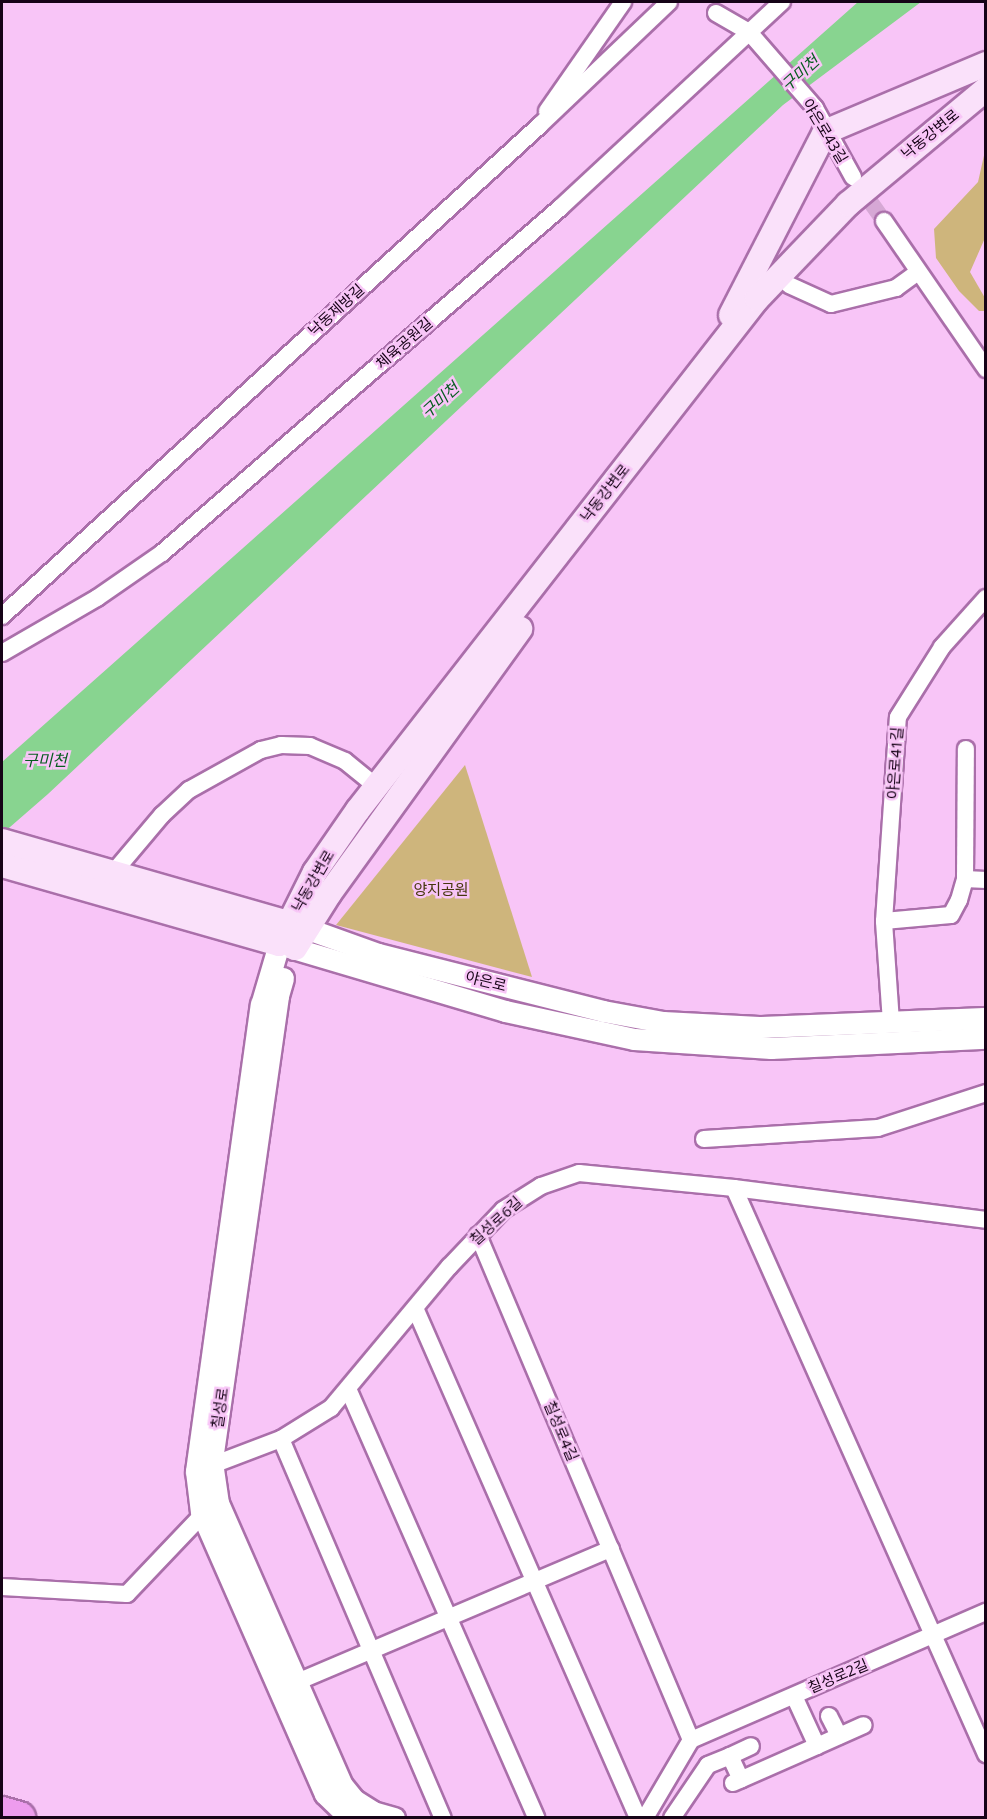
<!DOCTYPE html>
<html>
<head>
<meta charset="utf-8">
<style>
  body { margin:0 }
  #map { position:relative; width:987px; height:1819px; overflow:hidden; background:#f8c5f7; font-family:"Noto Sans","Noto Sans KR",sans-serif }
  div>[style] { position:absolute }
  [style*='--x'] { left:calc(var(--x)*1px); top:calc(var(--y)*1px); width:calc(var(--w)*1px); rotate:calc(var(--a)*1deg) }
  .green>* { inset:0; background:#ceb57c }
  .water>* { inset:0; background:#88d490 }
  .minor-tunnel>* { height:16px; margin-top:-8px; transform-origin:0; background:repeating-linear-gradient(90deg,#d6a8d5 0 16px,transparent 0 24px) }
  .roads { filter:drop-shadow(2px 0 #aa6faa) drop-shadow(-2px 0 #aa6faa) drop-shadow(0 2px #aa6faa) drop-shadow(0 -2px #aa6faa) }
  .minor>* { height:16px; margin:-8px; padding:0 8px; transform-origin:8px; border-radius:8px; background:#fff }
  .tertiary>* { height:21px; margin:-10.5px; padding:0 10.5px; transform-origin:10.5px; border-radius:10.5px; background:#fff }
  .secondary>* { height:24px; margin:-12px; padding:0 12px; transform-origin:12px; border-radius:12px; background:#fae1fa }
  .motorway>* { height:32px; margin:-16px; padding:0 16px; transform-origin:16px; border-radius:16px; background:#ee9cee }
  span { translate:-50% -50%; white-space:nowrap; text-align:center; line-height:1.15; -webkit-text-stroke:5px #f8c5f7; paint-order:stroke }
  .street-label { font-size:15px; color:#160317 }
  .park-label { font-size:15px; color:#46360c }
  .water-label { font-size:16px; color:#065d1f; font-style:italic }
  .frame { position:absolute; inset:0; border:3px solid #160317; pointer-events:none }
</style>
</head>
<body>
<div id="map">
  <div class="green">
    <i style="clip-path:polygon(985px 151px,985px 238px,970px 272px,985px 298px,985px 311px,979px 311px,959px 291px,936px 258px,934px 229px,978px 182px)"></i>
    <i style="clip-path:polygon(465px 765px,532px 977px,336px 925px)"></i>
  </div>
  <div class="water">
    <i style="clip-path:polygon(858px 2px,921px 2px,783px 105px,48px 794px,2px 834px,2px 762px)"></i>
  </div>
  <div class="minor-tunnel">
    <i style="--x:857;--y:183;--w:47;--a:54.6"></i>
  </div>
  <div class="roads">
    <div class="minor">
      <i style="--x:716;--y:13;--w:38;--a:30"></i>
      <i style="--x:749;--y:32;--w:101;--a:49"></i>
      <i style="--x:815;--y:108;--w:79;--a:61.2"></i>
      <i style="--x:547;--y:111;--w:133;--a:-55.1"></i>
      <i style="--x:884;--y:221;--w:180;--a:55.4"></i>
      <i style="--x:789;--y:285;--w:46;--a:24.3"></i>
      <i style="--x:831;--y:304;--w:67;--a:-13.8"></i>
      <i style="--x:896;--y:288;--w:27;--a:-36"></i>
      <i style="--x:2;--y:616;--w:728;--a:-42.38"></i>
      <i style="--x:540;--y:125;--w:178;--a:-43.6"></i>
      <i style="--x:2;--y:653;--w:110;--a:-30.1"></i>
      <i style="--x:97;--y:598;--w:79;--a:-34.7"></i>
      <i style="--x:162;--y:553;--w:527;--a:-40.92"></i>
      <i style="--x:560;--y:208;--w:303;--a:-42.9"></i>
      <i style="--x:113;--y:873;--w:76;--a:-49.8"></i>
      <i style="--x:162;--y:815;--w:37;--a:-43"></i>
      <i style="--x:189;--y:790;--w:82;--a:-29.1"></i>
      <i style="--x:261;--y:750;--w:21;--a:-14"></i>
      <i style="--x:281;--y:745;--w:29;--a:2"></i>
      <i style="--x:310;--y:746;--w:38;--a:23"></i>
      <i style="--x:345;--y:761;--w:41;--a:39.1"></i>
      <i style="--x:965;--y:879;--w:21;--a:3"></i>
      <i style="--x:884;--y:921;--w:67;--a:-5.1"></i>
      <i style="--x:951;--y:915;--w:17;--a:-62"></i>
      <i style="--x:959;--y:900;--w:22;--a:-74"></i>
      <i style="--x:965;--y:879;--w:130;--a:-89.6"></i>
      <i style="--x:891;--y:1022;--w:101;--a:-94"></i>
      <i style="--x:884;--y:921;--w:204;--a:-86.1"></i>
      <i style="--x:898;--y:717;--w:83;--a:-57.8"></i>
      <i style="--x:942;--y:647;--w:66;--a:-48.1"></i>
      <i style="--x:704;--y:1139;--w:174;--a:-3.6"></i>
      <i style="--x:878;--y:1128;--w:114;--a:-18"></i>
      <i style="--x:734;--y:1188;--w:620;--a:66"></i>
      <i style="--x:478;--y:1235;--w:548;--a:67.13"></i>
      <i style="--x:415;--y:1308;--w:557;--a:66.38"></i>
      <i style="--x:349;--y:1391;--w:466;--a:66.3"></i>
      <i style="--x:281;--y:1439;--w:412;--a:66.9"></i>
      <i style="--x:202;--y:1469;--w:85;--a:-20.8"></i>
      <i style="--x:281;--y:1439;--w:59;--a:-31.8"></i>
      <i style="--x:331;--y:1408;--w:184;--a:-50.1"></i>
      <i style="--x:449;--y:1267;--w:79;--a:-46.5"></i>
      <i style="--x:503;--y:1210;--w:45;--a:-32.3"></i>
      <i style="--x:541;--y:1186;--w:40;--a:-18.9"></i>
      <i style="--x:579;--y:1173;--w:156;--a:5.5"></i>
      <i style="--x:734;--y:1188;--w:254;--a:7.2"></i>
      <i style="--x:2;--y:1587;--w:125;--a:3.2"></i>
      <i style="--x:127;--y:1594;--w:119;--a:-46.4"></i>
      <i style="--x:297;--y:1682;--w:341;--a:-23"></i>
      <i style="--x:829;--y:1716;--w:22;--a:63"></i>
      <i style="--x:817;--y:1746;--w:51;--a:-24.1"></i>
      <i style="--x:730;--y:1756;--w:23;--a:-25"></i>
      <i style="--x:733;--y:1783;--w:92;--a:-23.8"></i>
      <i style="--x:817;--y:1746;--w:55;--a:-114.7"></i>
      <i style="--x:645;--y:1818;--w:91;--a:-59.5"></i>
      <i style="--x:691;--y:1740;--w:322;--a:-23.5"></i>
      <i style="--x:672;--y:1818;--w:64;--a:-55.8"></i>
      <i style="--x:708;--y:1765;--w:24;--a:-22"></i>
      <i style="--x:730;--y:1756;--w:26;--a:65"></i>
    </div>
    <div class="tertiary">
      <i style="--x:308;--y:929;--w:74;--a:19.7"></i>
      <i style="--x:378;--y:954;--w:232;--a:14.2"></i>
      <i style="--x:603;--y:1011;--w:61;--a:10.4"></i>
      <i style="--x:663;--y:1022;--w:96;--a:3"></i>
      <i style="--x:759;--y:1027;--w:227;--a:-2.3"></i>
      <i style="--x:283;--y:978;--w:19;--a:106"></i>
      <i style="--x:278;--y:996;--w:471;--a:98.1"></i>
      <i style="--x:212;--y:1462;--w:41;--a:81.7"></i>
      <i style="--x:218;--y:1503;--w:308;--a:66.3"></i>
      <i style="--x:342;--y:1785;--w:19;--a:51"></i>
      <i style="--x:354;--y:1800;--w:22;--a:32"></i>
      <i style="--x:373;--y:1812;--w:22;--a:16"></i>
      <i style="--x:350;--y:1818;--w:35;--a:-136"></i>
      <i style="--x:325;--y:1794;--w:308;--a:-113.7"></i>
      <i style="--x:201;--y:1512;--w:41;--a:-97"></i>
      <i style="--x:196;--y:1471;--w:471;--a:-82.1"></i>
      <i style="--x:261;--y:1005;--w:64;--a:-73.6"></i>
      <i style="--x:279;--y:944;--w:236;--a:16.5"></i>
      <i style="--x:505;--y:1011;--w:132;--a:12.2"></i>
      <i style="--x:634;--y:1039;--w:137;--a:3.8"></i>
      <i style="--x:771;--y:1048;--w:215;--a:-2.7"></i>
    </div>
    <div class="secondary">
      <i style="--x:731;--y:315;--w:206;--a:-62.8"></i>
      <i style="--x:825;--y:132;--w:175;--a:-22.9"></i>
      <i style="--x:2;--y:841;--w:315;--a:16"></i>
      <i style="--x:2;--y:865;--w:288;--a:15.9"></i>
      <i style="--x:279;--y:944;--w:80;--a:-63.4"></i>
      <i style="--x:315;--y:872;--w:75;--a:-55.3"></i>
      <i style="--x:358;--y:810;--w:648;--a:-52.02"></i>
      <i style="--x:757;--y:299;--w:132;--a:-46.2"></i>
      <i style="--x:848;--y:204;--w:180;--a:-39.8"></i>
      <i style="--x:295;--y:948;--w:64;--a:-57.8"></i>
      <i style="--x:329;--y:894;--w:327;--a:-54.2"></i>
    </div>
    <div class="motorway">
      <i style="--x:2;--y:1813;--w:18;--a:16"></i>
    </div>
  </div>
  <div class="street-label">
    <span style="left:825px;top:131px;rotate:59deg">야은로43길</span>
    <span style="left:930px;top:134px;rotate:-39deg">낙동강변로</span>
    <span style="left:336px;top:310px;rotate:-42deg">낙동제방길</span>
    <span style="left:404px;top:343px;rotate:-41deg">체육공원길</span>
    <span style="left:605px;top:493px;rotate:-52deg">낙동강변로</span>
    <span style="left:895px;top:763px;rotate:-86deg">야은로41길</span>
    <span style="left:313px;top:881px;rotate:-60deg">낙동강변로</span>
    <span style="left:486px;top:981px;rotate:14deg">야은로</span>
    <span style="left:496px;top:1221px;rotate:-42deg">칠성로6길</span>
    <span style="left:220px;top:1408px;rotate:-82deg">칠성로</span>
    <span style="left:561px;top:1431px;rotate:67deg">칠성로4길</span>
    <span style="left:838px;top:1676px;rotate:-23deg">칠성로2길</span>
  </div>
  <div class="park-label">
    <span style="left:441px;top:890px">양지공원</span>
  </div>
  <div class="water-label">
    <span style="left:800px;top:73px;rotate:-42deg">구미천</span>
    <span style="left:440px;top:400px;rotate:-42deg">구미천</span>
    <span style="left:45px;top:760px">구미천</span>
  </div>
  <div class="frame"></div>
</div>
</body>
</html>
